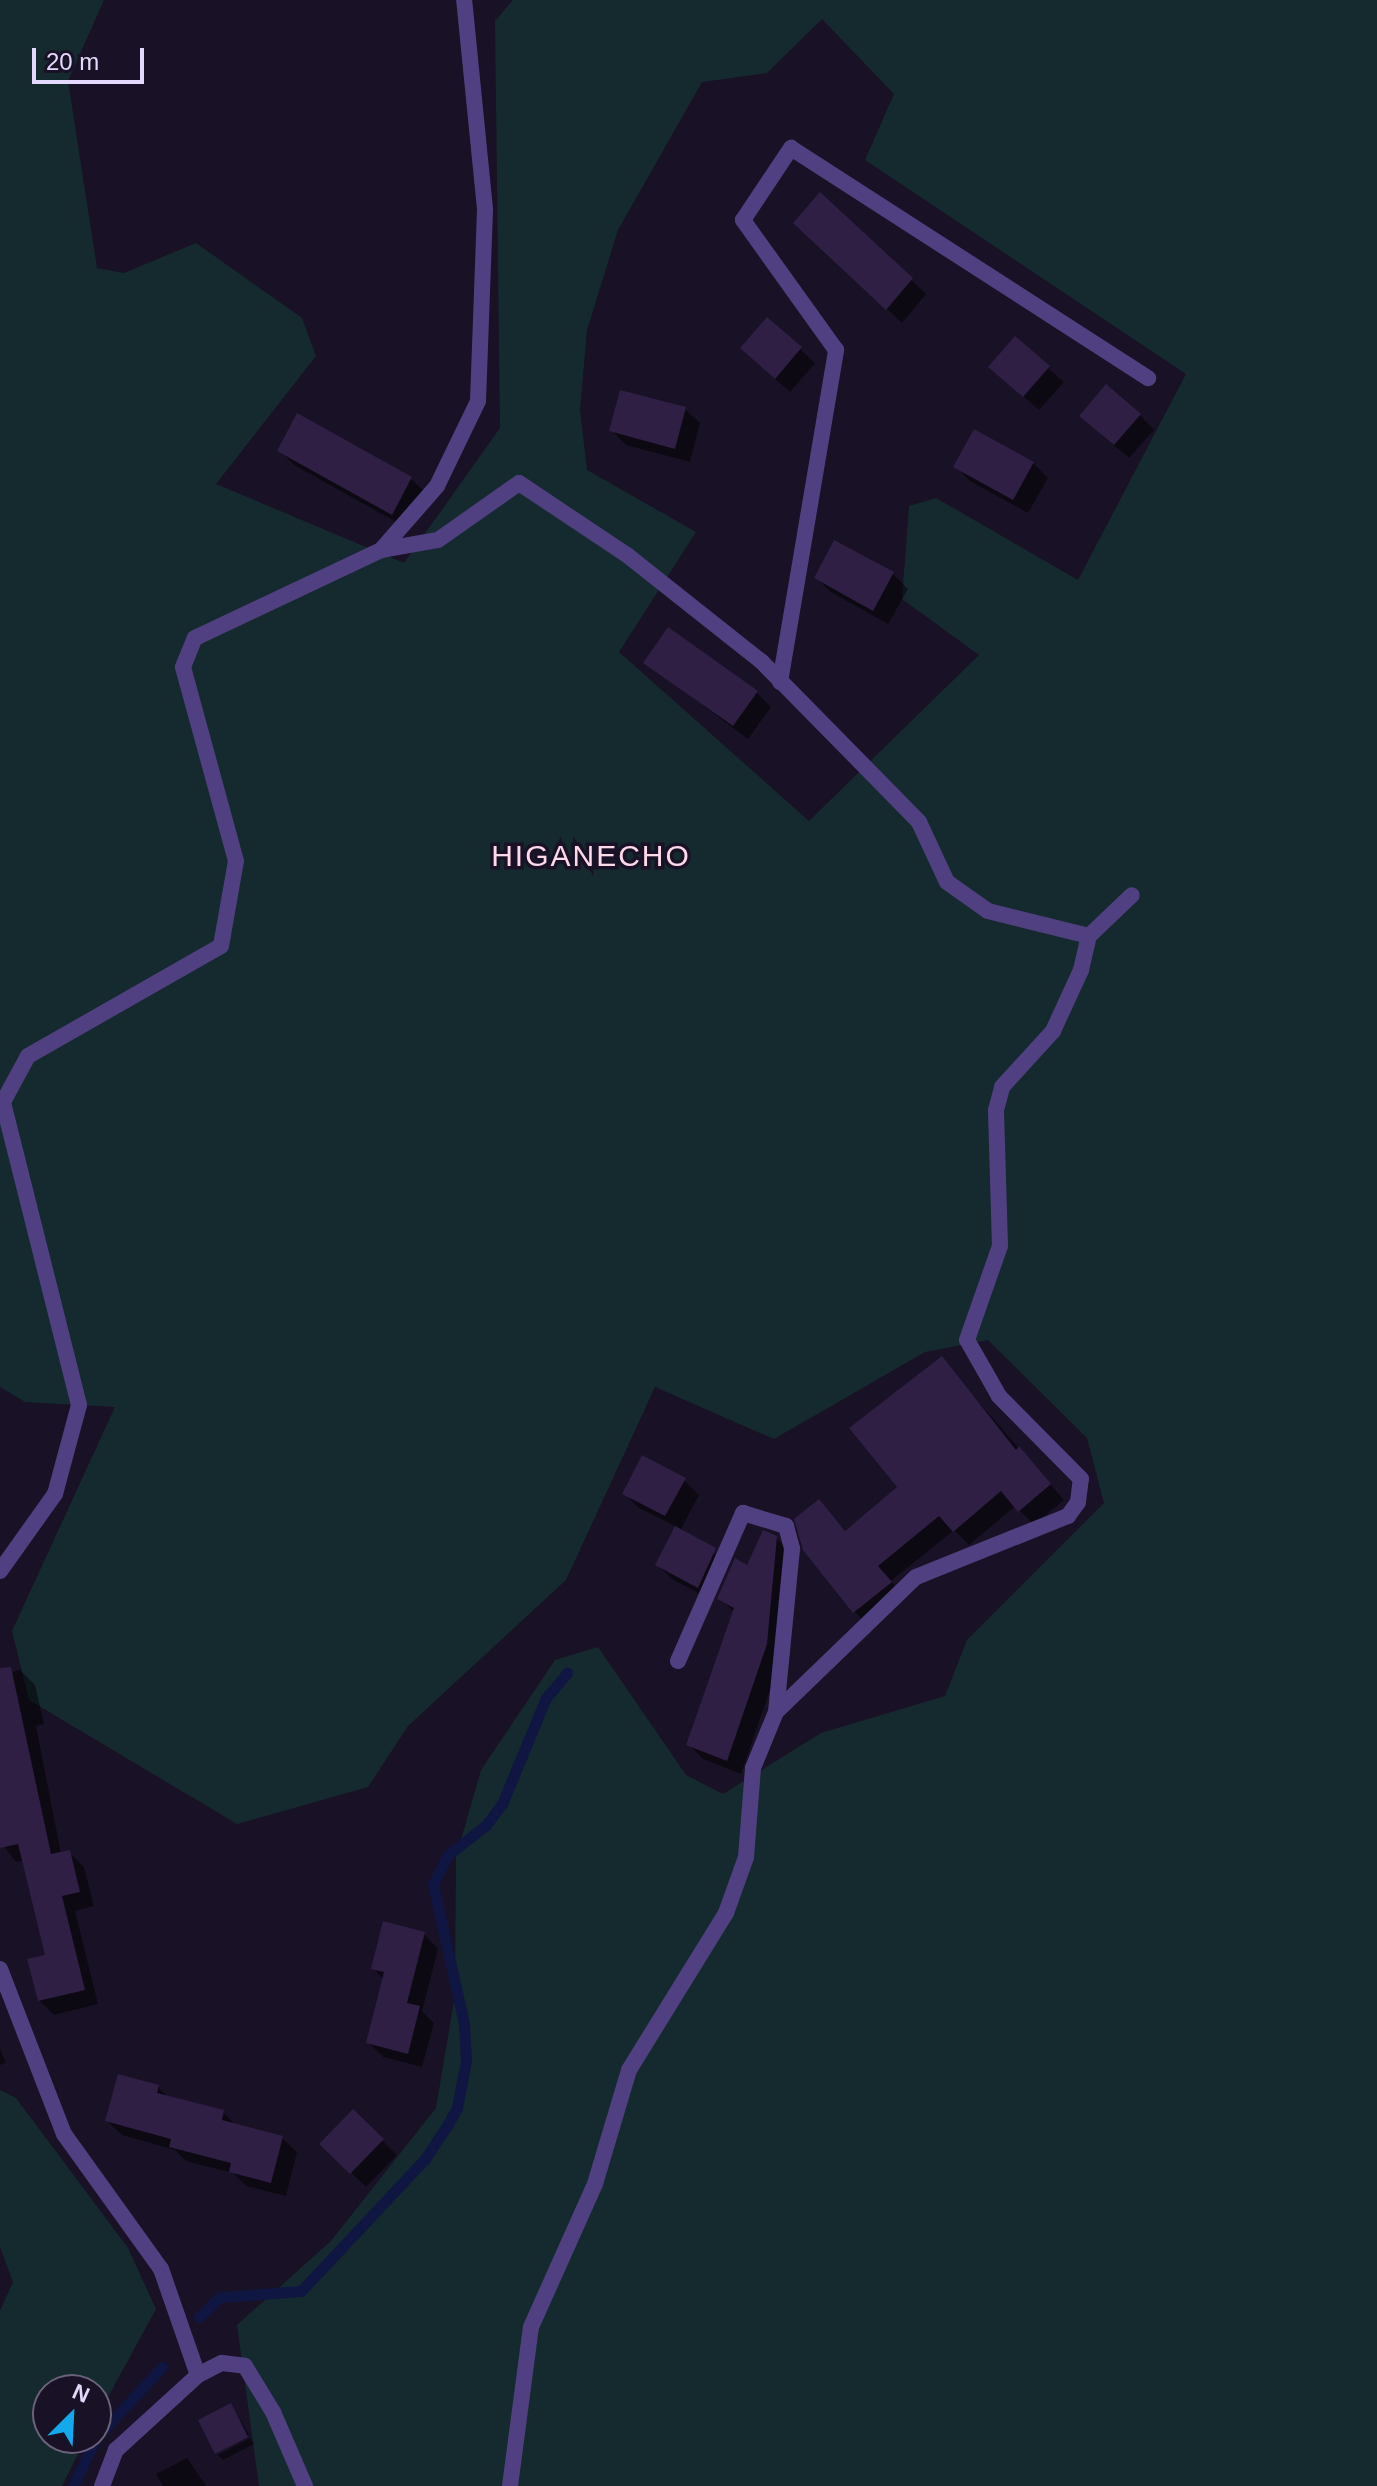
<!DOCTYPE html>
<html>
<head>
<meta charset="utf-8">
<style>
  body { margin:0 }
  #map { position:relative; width:1377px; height:2486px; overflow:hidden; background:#191125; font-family:Arial,sans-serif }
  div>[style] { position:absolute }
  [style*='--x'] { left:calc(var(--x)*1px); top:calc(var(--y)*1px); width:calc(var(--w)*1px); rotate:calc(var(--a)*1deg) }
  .green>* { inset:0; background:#152a2f }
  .shadow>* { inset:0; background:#0007 }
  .stream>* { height:11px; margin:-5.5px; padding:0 5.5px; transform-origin:5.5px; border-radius:5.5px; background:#0e1641 }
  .building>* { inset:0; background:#2f1f45 }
  .service>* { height:16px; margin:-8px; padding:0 8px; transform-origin:8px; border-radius:8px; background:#514081 }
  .minor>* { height:16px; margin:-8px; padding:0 8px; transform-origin:8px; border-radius:8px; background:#514081 }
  span { translate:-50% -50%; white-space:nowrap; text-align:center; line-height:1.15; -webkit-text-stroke:7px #191125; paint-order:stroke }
  .quarter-label { font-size:30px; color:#fcdae9; letter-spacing:2px }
  .north { position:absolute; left:32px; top:2374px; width:80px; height:80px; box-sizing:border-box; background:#191125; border:2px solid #6a617b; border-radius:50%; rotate:24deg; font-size:22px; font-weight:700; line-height:32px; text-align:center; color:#e4d9fc }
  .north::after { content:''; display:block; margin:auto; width:28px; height:36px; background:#14a8ed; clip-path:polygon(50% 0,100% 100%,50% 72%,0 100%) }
  .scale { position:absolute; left:32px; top:48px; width:112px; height:36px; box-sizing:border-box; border:4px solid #e4d9fc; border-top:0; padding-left:10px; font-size:24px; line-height:28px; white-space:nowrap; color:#e4d9fc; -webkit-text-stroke:6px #191125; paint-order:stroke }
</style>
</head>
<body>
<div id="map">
  <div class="green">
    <i style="clip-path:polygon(evenodd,0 0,104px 0,68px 81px,97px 268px,124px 273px,196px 243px,302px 318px,316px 356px,216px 484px,404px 563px,500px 428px,495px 21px,513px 0,1377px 0,1377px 2486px,259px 2486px,237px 2325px,331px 2241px,436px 2108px,455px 1995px,456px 1857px,481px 1770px,555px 1660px,598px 1647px,686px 1775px,723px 1794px,821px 1733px,945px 1696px,967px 1640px,1104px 1503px,1087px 1438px,988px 1340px,925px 1352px,774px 1439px,655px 1387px,566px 1580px,408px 1726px,368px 1787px,237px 1824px,29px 1700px,12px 1631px,115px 1407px,25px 1402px,0 1387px,0 0,822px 19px,894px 94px,865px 160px,1186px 374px,1078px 580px,936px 498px,909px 506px,902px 599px,979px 655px,809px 821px,619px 652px,696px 532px,587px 470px,580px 410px,587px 330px,618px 230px,702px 82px,767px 73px,822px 19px)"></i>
    <i style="clip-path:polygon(0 2090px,16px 2098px,128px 2248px,156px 2309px,96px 2419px,96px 2390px,48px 2390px,48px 2438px,86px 2438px,62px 2486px,0 2486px,0 2311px,13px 2282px,0 2247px)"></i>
  </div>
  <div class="shadow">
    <i style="clip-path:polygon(821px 194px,926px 294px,902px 323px,810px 237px)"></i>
    <i style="clip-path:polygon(1015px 339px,1064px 382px,1039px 410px,1006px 381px)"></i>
    <i style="clip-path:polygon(800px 349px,815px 363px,790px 392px,757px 363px)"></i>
    <i style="clip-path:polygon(685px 409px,700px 423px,690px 462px,626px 445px,611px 430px)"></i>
    <i style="clip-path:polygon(298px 415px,411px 479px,426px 493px,407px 528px,294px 465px,279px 450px)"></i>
    <i style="clip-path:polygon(1140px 415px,1154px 430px,1129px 458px,1096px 430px)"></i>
    <i style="clip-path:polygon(1033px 463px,1048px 478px,1028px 513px,970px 481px,956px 467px)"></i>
    <i style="clip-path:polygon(835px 543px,893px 574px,908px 589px,888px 624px,831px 592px,816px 578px)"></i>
    <i style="clip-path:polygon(645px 662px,756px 692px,771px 707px,748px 739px)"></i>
    <i style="clip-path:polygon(941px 1359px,1064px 1500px,1034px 1525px,1015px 1506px,969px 1545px,954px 1530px,891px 1581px,905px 1598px,869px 1626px,854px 1611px,819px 1501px,846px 1532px,900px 1487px)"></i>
    <i style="clip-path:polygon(684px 1480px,699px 1495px,680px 1531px,729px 1564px,713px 1601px,672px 1579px,657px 1564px,677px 1527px,639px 1508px,624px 1493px)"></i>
    <i style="clip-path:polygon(776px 1538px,791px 1553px,780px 1661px,741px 1774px,703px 1759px,688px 1744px,735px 1613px,720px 1598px)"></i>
    <i style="clip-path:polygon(20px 1670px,35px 1685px,44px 1724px,36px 1726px,61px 1854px,69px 1852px,84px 1867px,94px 1906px,75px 1911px,98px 2004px,54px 2015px,39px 2000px,48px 1956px,24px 1860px,16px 1862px,0 1841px,0 1675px)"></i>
    <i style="clip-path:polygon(424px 1934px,438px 1949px,422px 2011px,434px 2023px,422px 2067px,383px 2057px,368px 2042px,384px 1980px,373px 1968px)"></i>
    <i style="clip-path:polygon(0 2049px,6px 2063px,0 2065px)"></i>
    <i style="clip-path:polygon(158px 2087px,169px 2098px,223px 2112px,236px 2126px,282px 2138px,297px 2152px,286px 2196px,246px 2186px,233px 2173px,186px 2161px,175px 2150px,122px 2135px,107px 2121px)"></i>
    <i style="clip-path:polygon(353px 2112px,397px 2155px,366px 2187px,322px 2144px)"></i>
    <i style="clip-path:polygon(231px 2405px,249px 2435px,216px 2451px)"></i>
    <i style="clip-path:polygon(250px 2438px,254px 2444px,223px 2460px,218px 2455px)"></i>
    <i style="clip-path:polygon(187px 2458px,206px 2486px,163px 2486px,156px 2474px)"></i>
  </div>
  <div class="stream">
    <i style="--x:199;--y:2317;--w:29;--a:-44"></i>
    <i style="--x:220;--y:2297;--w:81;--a:-4.2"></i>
    <i style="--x:301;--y:2291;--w:181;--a:-46.8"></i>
    <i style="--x:425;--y:2159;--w:42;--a:-56.7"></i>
    <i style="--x:448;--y:2124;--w:18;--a:-61"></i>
    <i style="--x:457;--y:2108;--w:48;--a:-79.2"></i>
    <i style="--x:466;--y:2061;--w:37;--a:-93"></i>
    <i style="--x:464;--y:2024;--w:143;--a:-102.5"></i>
    <i style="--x:433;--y:1884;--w:33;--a:-63"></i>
    <i style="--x:448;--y:1855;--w:48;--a:-38.3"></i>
    <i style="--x:486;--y:1825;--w:26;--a:-53"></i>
    <i style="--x:502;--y:1804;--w:115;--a:-67.5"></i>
    <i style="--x:546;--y:1698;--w:33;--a:-50"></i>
    <i style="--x:96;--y:2438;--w:97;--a:-47.1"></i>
    <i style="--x:73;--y:2486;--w:53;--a:-64.4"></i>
  </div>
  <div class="building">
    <i style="clip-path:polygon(820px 192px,913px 278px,886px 310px,793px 223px)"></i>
    <i style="clip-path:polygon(767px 317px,802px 347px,775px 379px,740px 348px)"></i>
    <i style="clip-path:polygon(1015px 336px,1050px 366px,1023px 397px,988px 367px)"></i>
    <i style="clip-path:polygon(1106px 384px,1141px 414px,1114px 445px,1079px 416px)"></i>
    <i style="clip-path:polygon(620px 390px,686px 407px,675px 449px,609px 431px)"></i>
    <i style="clip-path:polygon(297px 413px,412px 477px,392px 515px,277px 451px)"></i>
    <i style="clip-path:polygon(974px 429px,1034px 462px,1013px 500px,953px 467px)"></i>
    <i style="clip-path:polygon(834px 540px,894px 572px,873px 611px,814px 578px)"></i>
    <i style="clip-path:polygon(668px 627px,758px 691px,733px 726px,643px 663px)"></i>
    <i style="clip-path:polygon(942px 1356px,1016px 1450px,1019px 1446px,1051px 1484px,1018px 1512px,1001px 1491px,953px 1532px,939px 1516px,878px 1566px,892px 1582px,853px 1613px,803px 1550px,794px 1519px,819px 1499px,845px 1531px,897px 1487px,849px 1428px)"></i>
    <i style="clip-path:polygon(642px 1455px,686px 1478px,665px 1516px,622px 1494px)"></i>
    <i style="clip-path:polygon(675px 1526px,716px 1548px,698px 1588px,655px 1565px)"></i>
    <i style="clip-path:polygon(763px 1530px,777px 1536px,767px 1644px,727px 1761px,686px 1745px,734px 1608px,717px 1599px,735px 1558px,747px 1565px)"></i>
    <i style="clip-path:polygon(11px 1667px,51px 1854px,70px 1850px,80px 1892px,62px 1896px,85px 1990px,38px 2001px,27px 1959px,45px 1955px,18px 1844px,0 1848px,0 1668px)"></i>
    <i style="clip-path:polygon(383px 1921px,425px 1932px,407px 2003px,420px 2006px,408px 2054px,366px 2043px,384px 1972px,371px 1969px)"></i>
    <i style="clip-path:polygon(118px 2074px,159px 2085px,157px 2093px,224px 2110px,222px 2120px,283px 2136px,271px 2183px,229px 2172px,231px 2163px,169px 2147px,171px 2139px,105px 2121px)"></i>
    <i style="clip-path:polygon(353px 2109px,384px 2139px,350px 2174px,319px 2144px)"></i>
    <i style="clip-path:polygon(231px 2403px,248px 2437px,215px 2454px,198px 2420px)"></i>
  </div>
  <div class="service">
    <i style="--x:678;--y:1661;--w:162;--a:-66.3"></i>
    <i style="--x:743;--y:1513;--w:45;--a:16.8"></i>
    <i style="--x:786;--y:1526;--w:24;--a:75"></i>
    <i style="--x:792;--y:1549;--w:164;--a:95.6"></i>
  </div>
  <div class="minor">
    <i style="--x:381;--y:550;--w:85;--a:-48.8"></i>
    <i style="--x:437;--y:486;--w:94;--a:-64.2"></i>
    <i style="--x:478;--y:401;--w:192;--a:-87.9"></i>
    <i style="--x:485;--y:209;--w:210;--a:-95.7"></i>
    <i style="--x:780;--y:682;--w:337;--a:-80.4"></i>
    <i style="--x:836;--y:350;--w:160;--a:-125.6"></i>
    <i style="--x:743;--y:220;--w:87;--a:-56.3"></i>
    <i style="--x:791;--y:148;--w:425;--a:32.8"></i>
    <i style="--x:0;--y:1571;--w:95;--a:-54.5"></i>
    <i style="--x:55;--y:1494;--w:92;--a:-74.9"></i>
    <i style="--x:79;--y:1405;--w:312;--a:-104.1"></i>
    <i style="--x:3;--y:1102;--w:52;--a:-61.5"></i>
    <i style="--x:28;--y:1056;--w:222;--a:-29.7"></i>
    <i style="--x:221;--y:946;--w:86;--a:-80"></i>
    <i style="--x:236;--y:861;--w:201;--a:-105.3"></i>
    <i style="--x:183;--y:667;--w:31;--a:-68"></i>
    <i style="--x:195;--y:638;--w:206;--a:-25.3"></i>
    <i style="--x:381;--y:550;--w:58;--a:-10"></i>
    <i style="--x:438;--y:540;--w:99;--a:-35.1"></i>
    <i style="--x:519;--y:483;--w:130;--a:33.7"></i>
    <i style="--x:627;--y:555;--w:172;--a:38.4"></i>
    <i style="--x:762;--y:662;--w:224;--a:45.5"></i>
    <i style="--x:919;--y:822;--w:66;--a:65"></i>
    <i style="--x:947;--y:882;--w:50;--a:35.3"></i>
    <i style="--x:988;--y:911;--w:104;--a:13.9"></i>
    <i style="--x:1089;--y:936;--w:59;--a:-43.6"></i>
    <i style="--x:0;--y:1969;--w:177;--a:68.8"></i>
    <i style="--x:64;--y:2134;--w:166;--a:54.3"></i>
    <i style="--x:161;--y:2269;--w:112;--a:70.8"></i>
    <i style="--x:102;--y:2486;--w:39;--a:-69"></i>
    <i style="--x:116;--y:2450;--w:111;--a:-42.4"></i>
    <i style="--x:198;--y:2375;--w:27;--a:-27"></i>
    <i style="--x:222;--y:2363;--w:23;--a:7"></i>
    <i style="--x:245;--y:2366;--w:54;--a:58.7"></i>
    <i style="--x:273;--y:2412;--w:81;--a:66.6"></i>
    <i style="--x:510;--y:2486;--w:160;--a:-82.5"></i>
    <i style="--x:531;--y:2327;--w:157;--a:-65.9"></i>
    <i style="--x:595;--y:2184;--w:119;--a:-73.4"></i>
    <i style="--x:629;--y:2070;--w:185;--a:-58.3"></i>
    <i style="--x:726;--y:1913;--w:59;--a:-70.3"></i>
    <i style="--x:746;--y:1857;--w:89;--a:-85.5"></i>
    <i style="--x:753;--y:1768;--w:61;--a:-67.7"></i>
    <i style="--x:776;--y:1712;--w:194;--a:-44"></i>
    <i style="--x:916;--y:1577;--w:164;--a:-21.9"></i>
    <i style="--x:1068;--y:1516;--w:17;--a:-54"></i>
    <i style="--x:1078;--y:1502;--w:23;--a:-83"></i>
    <i style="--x:1081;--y:1479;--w:117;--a:-134.7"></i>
    <i style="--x:999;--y:1396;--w:64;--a:-119.7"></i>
    <i style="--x:967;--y:1340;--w:100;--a:-70.7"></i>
    <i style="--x:1000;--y:1246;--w:136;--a:-91.7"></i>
    <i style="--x:996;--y:1110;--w:24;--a:-75"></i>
    <i style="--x:1002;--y:1087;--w:76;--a:-47.7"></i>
    <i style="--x:1053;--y:1031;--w:67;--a:-65.3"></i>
    <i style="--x:1081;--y:970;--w:35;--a:-77"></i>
  </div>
  <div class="quarter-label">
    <span style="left:591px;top:856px">HIGANECHO</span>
  </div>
  <div class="north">N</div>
  <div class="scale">20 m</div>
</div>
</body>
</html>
